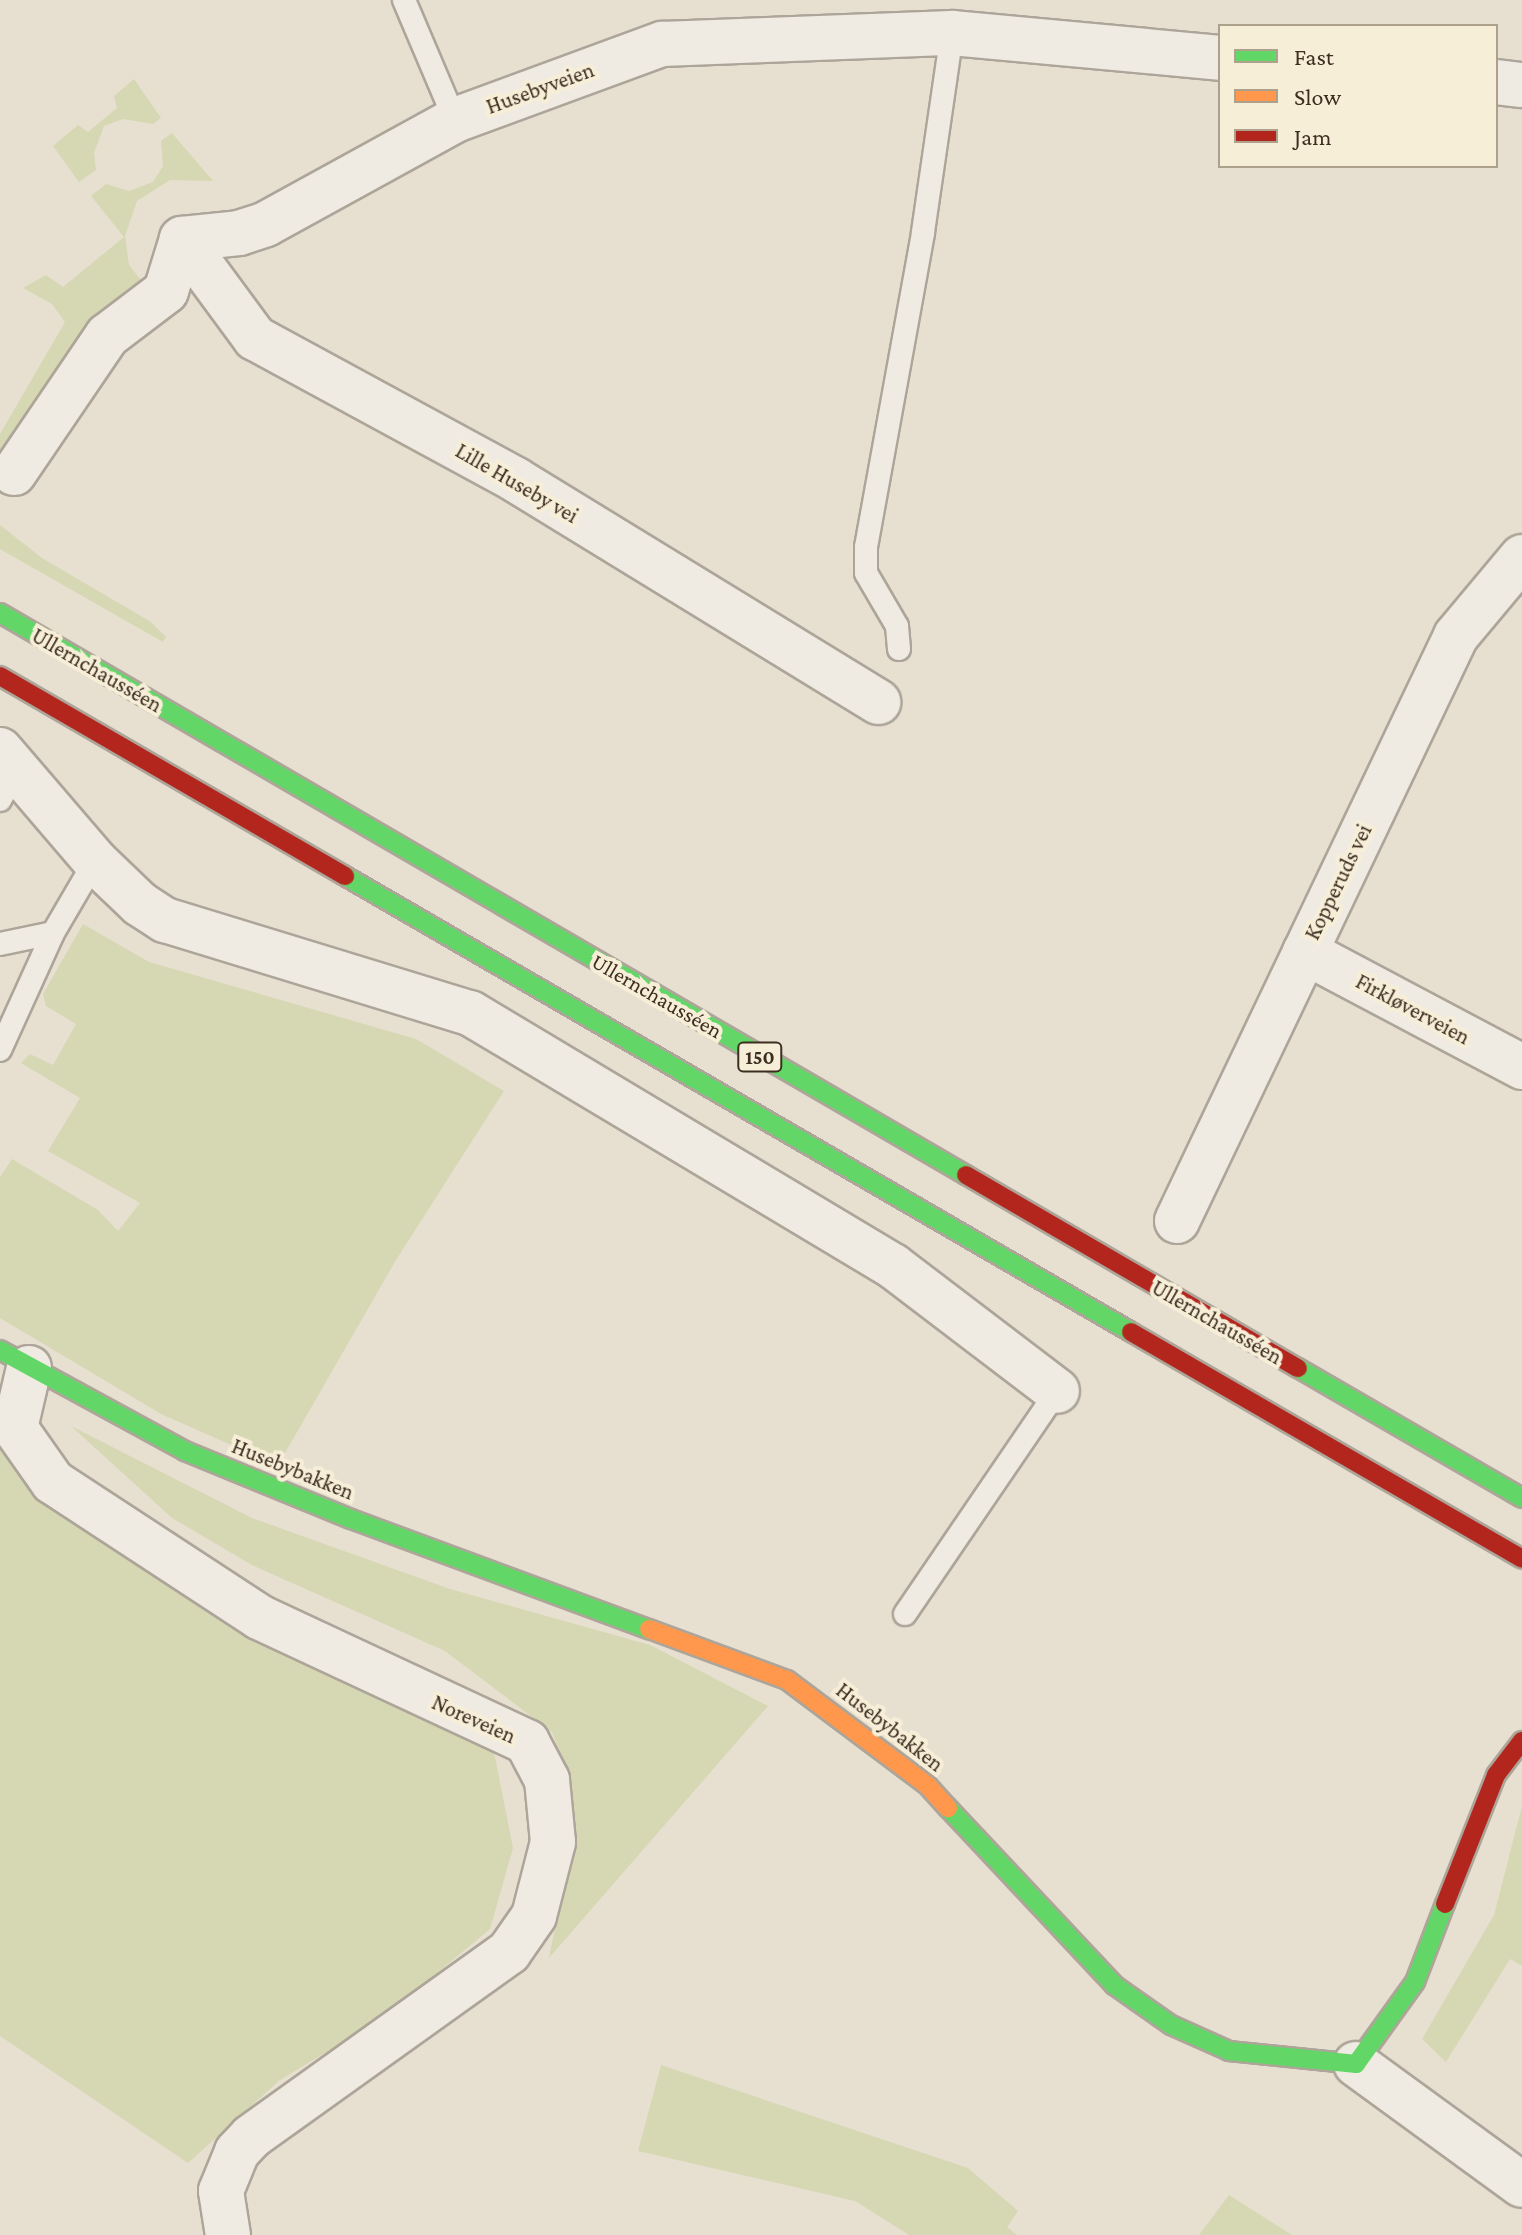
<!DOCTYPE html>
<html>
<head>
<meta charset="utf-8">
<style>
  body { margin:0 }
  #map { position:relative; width:1522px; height:2235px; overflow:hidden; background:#e7e0d1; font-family:"Crimson Pro",serif }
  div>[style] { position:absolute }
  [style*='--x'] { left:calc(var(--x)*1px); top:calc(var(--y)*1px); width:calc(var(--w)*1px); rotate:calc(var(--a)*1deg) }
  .green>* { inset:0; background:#d6d7b3 }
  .roads { filter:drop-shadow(2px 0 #ada599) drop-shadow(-2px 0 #ada599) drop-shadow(0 2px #ada599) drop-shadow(0 -2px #ada599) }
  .lane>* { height:22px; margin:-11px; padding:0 11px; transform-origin:11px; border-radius:11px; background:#efebe3 }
  .street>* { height:44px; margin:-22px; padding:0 22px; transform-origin:22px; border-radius:22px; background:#efebe3 }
  .fast>* { height:18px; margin:-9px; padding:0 9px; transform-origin:9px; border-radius:9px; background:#63d668 }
  .slow>* { height:18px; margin:-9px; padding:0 9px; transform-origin:9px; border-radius:9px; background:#ff974d }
  .jam>* { height:18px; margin:-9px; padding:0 9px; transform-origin:9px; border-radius:9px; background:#b3261e }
  span { translate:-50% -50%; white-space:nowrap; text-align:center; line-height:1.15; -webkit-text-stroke:8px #f7eed8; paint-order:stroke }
  .shield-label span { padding:2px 6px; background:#f7eed8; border:2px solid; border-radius:6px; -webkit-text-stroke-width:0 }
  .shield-label { font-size:20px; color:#3d2e20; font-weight:700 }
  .street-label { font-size:22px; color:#3d2e20 }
  .legend { position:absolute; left:1218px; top:24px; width:280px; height:144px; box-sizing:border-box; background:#f7eed8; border:2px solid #ada18e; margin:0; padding:10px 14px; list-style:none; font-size:24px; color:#3d2e20 }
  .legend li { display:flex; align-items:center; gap:16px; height:40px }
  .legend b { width:40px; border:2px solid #ada18e }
</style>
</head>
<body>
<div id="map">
  <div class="green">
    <i style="clip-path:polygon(134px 79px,161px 118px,153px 124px,123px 119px,104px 126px,94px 153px,96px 170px,79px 182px,53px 146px,78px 125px,88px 132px,117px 108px,114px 96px)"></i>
    <i style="clip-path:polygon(172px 133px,213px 181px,170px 180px,137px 201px,125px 236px,129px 265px,147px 288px,0 478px,0 434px,65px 322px,52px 304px,23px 288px,46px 275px,63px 287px,124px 237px,91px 196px,106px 184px,129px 191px,153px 182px,163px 166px,161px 141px)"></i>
    <i style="clip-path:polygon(0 525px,42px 558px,151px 622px,166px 637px,163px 642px,0 549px)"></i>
    <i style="clip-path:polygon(83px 924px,149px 962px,416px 1039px,504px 1091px,396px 1260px,285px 1453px,272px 1463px,161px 1414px,0 1318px,0 1177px,12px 1159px,98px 1210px,118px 1231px,140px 1203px,48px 1151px,80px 1098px,21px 1063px,30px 1054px,53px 1065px,76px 1024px,46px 1006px,43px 994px)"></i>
    <i style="clip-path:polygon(71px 1426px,252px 1518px,450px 1589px,650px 1645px,768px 1706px,549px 1958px,572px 1843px,568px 1776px,552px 1732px,445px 1651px,252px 1565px,172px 1518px)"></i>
    <i style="clip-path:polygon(0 1429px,493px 1747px,513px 1848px,490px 1929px,383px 2018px,280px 2080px,188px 2163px,0 2036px)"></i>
    <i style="clip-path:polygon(1522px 1806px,1522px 1966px,1510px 1959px,1446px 2062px,1422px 2039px,1494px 1915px)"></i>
    <i style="clip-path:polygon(661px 2065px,968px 2168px,1018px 2211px,1007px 2227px,1017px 2235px,909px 2235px,855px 2201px,638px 2151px)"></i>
    <i style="clip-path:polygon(1229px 2195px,1292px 2235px,1199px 2235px)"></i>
  </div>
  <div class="roads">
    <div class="lane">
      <i style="--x:404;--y:0;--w:130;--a:67"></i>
      <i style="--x:899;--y:649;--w:23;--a:-95"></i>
      <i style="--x:897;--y:626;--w:61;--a:-120.3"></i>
      <i style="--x:866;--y:573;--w:26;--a:-90"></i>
      <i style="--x:866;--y:547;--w:320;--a:-79.7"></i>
      <i style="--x:923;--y:232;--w:201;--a:-81.7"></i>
      <i style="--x:0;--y:800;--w:38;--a:-62"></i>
      <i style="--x:0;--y:944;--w:54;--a:-11.7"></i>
      <i style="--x:53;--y:933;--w:83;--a:-59.7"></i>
      <i style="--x:0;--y:1050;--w:128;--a:-65.6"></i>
      <i style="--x:905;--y:1614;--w:270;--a:-55.7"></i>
    </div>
    <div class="street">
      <i style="--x:1496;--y:82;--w:26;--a:7"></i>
      <i style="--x:182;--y:239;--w:123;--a:53.6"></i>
      <i style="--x:255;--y:338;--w:297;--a:28.5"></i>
      <i style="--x:516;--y:480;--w:425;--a:31.5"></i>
      <i style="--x:14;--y:473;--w:166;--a:-55.8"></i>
      <i style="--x:107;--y:336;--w:74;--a:-37.3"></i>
      <i style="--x:166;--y:291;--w:54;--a:-72.9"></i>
      <i style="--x:182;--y:239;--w:57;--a:-6"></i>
      <i style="--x:239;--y:233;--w:28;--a:-18"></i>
      <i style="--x:266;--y:224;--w:216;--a:-28.8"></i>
      <i style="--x:455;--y:120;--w:221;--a:-20.2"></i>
      <i style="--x:662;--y:44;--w:290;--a:-2.2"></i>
      <i style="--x:952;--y:33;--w:269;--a:5.3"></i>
      <i style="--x:0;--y:750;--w:146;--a:49.4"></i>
      <i style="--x:95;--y:861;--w:62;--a:43.7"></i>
      <i style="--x:140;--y:904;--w:30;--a:33"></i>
      <i style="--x:165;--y:920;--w:319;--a:17"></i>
      <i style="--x:470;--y:1013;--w:493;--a:30.9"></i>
      <i style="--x:893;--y:1266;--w:206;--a:37.3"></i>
      <i style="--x:1305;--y:952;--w:246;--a:27.9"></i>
      <i style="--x:1177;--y:1221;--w:648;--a:-64.5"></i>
      <i style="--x:1456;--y:636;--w:103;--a:-50.1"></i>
      <i style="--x:29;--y:1368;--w:62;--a:103.1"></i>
      <i style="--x:15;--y:1428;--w:66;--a:54.9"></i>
      <i style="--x:53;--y:1482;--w:246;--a:33.2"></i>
      <i style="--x:259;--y:1617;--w:296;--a:25"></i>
      <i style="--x:527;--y:1742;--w:43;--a:62.2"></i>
      <i style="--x:547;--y:1780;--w:62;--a:84.5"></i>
      <i style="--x:553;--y:1842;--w:76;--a:104.4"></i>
      <i style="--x:534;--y:1916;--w:44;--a:124.8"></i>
      <i style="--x:509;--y:1952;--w:317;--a:144.4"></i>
      <i style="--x:251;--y:2137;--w:21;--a:133"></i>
      <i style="--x:237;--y:2152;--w:42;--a:112.3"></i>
      <i style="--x:221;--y:2191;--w:45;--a:81"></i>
      <i style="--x:1356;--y:2064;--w:205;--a:36.1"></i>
    </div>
    <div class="fast">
      <i style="--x:0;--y:613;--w:1118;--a:30.19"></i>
      <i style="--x:345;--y:876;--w:909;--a:30.12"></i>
      <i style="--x:0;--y:1350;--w:211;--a:28.6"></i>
      <i style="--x:185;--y:1451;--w:179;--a:22.3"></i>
      <i style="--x:351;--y:1519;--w:318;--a:20.3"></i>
      <i style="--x:1298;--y:1368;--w:259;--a:30.1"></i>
      <i style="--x:948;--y:1808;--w:243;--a:46.8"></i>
      <i style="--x:1114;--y:1985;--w:70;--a:35.1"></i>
      <i style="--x:1171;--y:2025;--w:64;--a:24.1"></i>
      <i style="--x:1229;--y:2051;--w:128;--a:5.8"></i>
      <i style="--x:1356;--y:2064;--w:101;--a:-54.3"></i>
      <i style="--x:1415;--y:1982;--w:84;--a:-69"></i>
    </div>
    <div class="slow">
      <i style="--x:649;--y:1629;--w:147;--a:20.3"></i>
      <i style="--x:787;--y:1680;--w:176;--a:36.9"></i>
      <i style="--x:928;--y:1786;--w:30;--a:48"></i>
    </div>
    <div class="jam">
      <i style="--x:0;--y:676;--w:399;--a:30.1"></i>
      <i style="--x:966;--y:1175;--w:384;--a:30.2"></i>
      <i style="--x:1131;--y:1332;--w:452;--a:30.1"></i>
      <i style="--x:1445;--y:1904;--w:139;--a:-68.4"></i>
      <i style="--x:1496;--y:1775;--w:43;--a:-52.6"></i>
    </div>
  </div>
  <div class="shield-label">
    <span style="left:760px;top:1057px">150</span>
  </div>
  <div class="street-label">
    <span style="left:540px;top:88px;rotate:-20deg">Husebyveien</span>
    <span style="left:517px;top:483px;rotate:30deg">Lille Huseby vei</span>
    <span style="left:97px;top:670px;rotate:30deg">Ullernchausséen</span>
    <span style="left:1338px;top:882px;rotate:-64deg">Kopperuds vei</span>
    <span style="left:657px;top:996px;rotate:30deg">Ullernchausséen</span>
    <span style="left:1413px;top:1009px;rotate:28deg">Firkløverveien</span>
    <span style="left:1217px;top:1322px;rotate:30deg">Ullernchausséen</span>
    <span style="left:293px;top:1469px;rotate:22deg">Husebybakken</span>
    <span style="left:474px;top:1719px;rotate:24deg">Noreveien</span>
    <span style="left:890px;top:1727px;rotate:38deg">Husebybakken</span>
  </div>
  <ul class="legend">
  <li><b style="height:10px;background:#63d668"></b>Fast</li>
  <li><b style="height:10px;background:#ff974d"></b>Slow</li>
  <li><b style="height:10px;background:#b3261e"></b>Jam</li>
  </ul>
</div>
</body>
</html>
